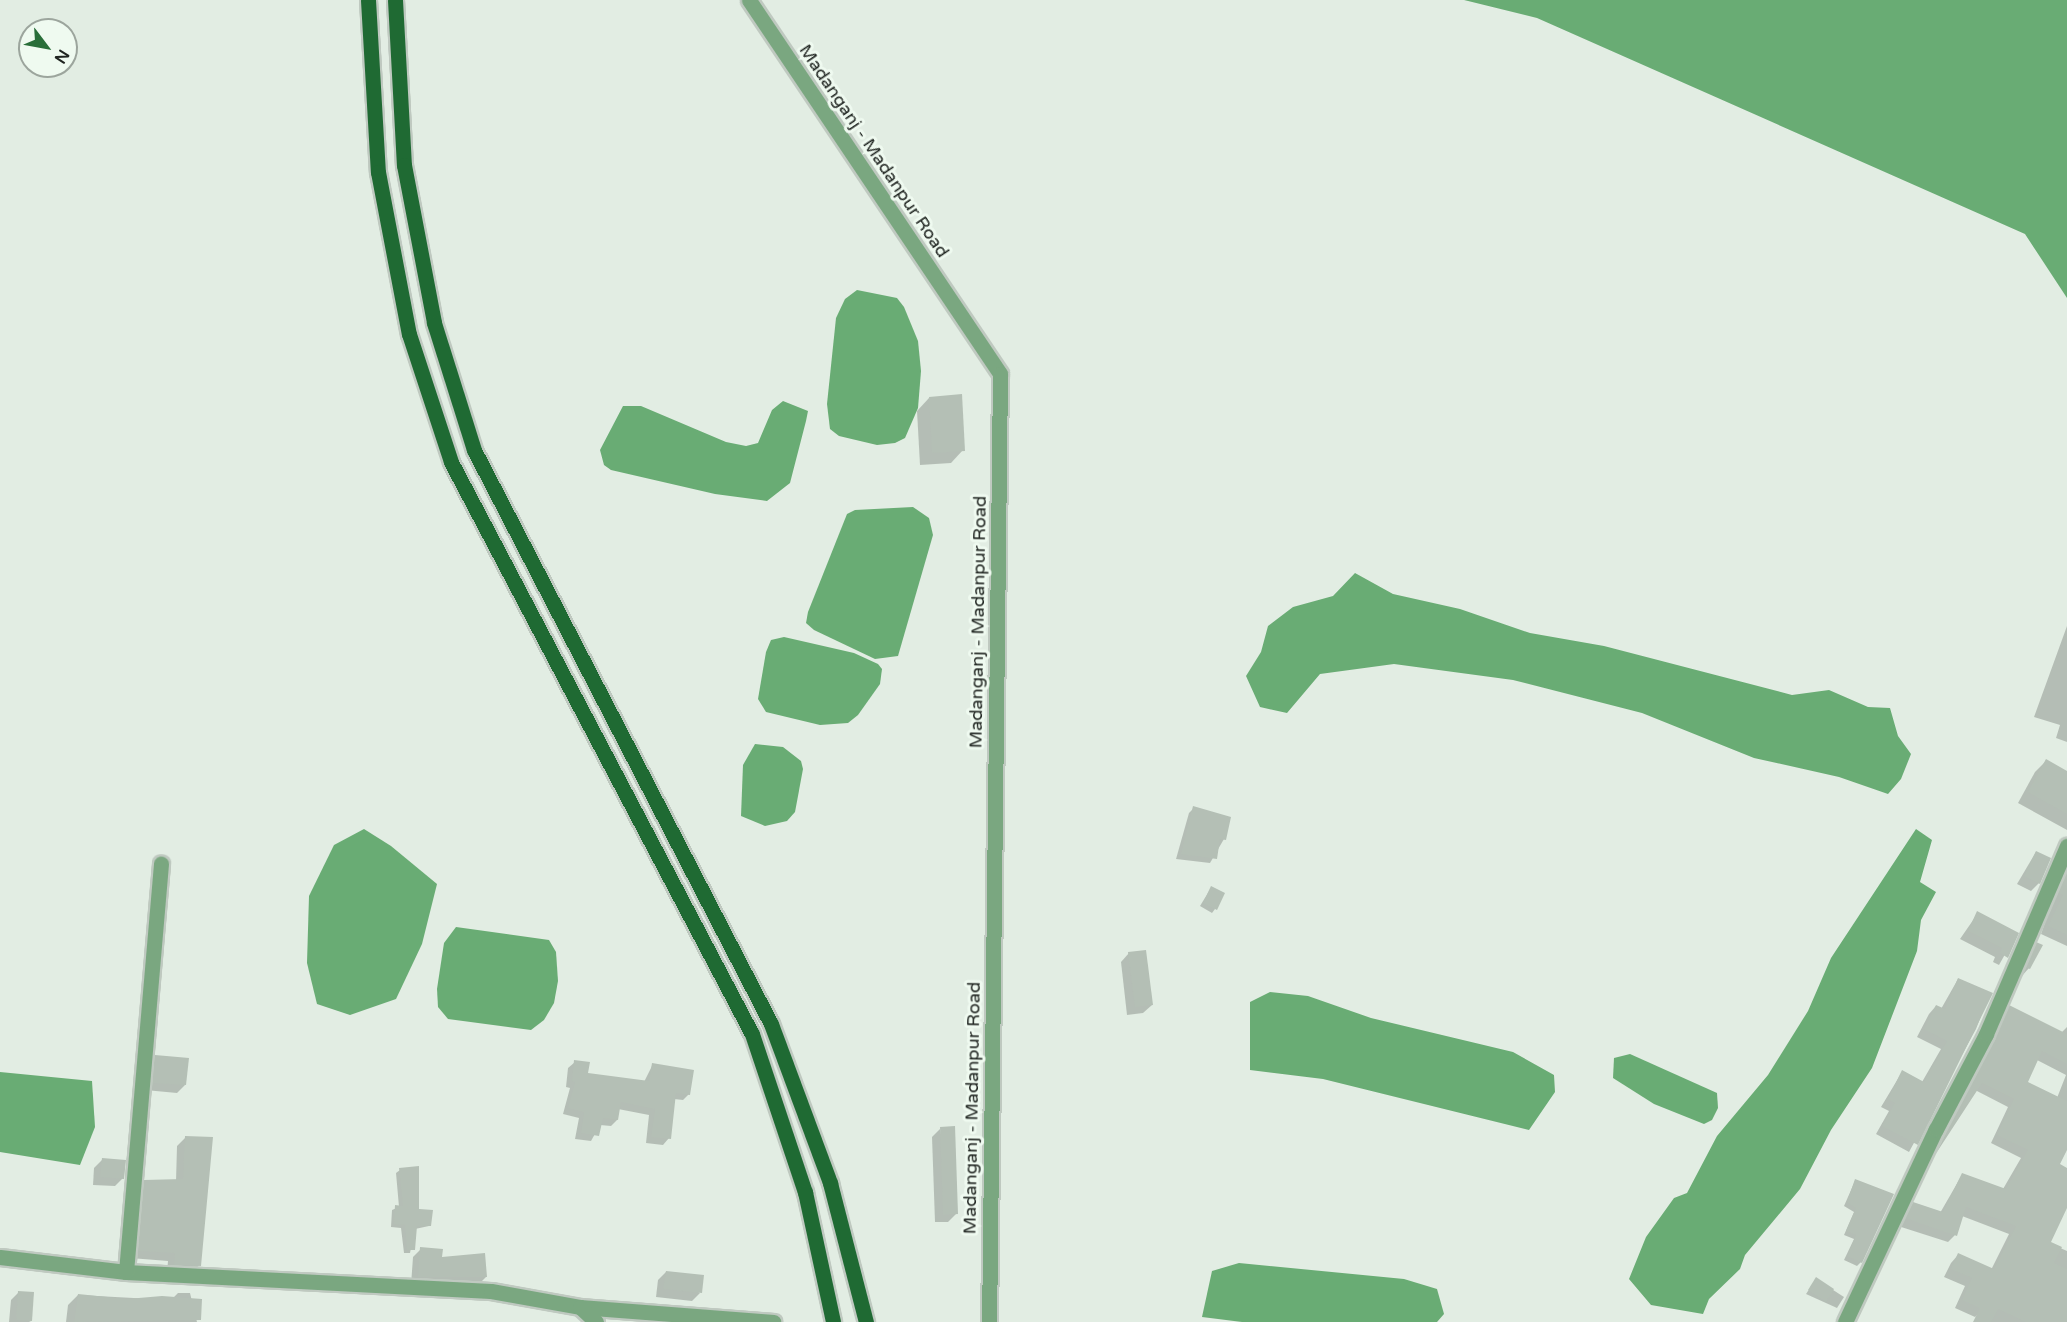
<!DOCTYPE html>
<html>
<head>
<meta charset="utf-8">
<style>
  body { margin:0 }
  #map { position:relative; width:2067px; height:1322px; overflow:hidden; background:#e2ede3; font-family:"Varela Round",sans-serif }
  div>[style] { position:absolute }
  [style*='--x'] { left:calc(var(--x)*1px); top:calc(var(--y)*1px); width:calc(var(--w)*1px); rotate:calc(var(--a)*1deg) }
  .water>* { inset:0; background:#69ac74 }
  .shadow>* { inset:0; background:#0003 }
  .building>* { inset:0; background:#b4bfb5 }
  .roads { filter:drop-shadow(2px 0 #bfc9c0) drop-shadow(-2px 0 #bfc9c0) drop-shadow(0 2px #bfc9c0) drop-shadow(0 -2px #bfc9c0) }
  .minor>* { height:15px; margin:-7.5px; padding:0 7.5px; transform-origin:7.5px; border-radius:7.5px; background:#7aa780 }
  .major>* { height:15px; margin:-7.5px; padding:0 7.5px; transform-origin:7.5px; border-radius:7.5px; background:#1f6a33 }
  span { translate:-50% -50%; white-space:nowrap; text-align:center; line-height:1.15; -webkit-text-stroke:6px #effaf0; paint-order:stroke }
  .street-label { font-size:18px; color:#202521 }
  .north { position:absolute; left:18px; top:18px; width:60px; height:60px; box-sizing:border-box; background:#effaf0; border:2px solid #9ca59d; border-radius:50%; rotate:122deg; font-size:16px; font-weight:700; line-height:24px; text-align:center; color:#202521 }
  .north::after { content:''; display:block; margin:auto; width:21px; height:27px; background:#296e39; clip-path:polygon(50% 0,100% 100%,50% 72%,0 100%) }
</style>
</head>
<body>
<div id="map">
  <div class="water">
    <i style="clip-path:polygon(1464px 0,2067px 0,2067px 298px,2025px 234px,1537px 18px)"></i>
    <i style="clip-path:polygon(857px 290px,897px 298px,904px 307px,918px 341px,921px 371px,918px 408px,905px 438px,895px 443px,877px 445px,839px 436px,830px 429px,827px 404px,836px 318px,845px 299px)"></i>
    <i style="clip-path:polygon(783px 401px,808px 411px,806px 421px,790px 483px,767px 501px,715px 494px,611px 470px,604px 465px,600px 450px,623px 406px,641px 406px,726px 442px,746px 446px,758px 443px,772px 410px)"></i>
    <i style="clip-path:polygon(913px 507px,929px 518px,933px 535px,898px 656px,875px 659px,814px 630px,806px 623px,808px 612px,847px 514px,855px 510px)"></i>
    <i style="clip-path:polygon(1355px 573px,1393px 594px,1460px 609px,1530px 633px,1604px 646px,1792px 695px,1829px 690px,1868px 707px,1890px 708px,1898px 736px,1911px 754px,1901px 779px,1888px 794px,1839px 777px,1754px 758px,1642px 713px,1513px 680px,1394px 664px,1320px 674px,1287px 713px,1260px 707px,1246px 676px,1261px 652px,1268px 626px,1293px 607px,1333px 596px)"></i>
    <i style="clip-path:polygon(784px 637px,854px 653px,878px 664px,882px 669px,880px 684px,858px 715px,848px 723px,820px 725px,766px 712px,758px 699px,766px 652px,771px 640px)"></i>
    <i style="clip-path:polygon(755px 744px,783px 747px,801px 761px,803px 769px,795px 812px,787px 821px,765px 826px,741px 816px,743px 765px)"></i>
    <i style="clip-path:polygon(364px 829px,391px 846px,437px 884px,422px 944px,396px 999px,350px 1015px,317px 1004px,307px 963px,309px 896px,334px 845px)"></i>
    <i style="clip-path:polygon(1916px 829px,1932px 840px,1920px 882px,1936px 892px,1921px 920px,1917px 951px,1872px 1068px,1831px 1130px,1800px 1189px,1745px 1255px,1740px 1269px,1709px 1299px,1703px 1314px,1651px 1305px,1629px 1279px,1646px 1237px,1674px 1198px,1687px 1193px,1717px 1136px,1768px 1075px,1808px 1011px,1831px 958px)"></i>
    <i style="clip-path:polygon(456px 927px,549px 940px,556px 952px,558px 981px,554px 1003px,544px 1020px,531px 1030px,448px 1019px,438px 1007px,437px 989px,444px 943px)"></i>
    <i style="clip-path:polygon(1270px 992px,1308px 996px,1371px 1018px,1513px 1052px,1554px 1075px,1555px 1092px,1529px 1130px,1323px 1079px,1250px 1070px,1250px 1002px)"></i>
    <i style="clip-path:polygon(1630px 1054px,1717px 1093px,1718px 1108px,1712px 1120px,1704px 1124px,1654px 1104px,1613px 1078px,1614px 1058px)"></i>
    <i style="clip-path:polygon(0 1072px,92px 1081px,95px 1127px,80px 1165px,0 1152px)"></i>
    <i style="clip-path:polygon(1239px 1263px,1404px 1279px,1437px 1289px,1444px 1314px,1437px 1322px,1242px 1322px,1202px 1317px,1212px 1271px)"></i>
  </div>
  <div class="shadow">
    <i style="clip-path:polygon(929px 398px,963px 450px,951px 463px,920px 465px,917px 411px)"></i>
    <i style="clip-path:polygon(2067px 626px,2067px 742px,2056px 738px,2060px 725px,2034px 717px)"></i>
    <i style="clip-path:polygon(2046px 761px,2067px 772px,2067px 830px,2018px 803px,2035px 772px)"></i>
    <i style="clip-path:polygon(1194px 808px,1224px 839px,1210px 863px,1176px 859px,1189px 813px)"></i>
    <i style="clip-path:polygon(2036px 852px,2039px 883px,2031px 891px,2017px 884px)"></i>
    <i style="clip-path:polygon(2067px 872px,2067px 946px,2041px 934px,2060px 879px)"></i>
    <i style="clip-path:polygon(1211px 888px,1215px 909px,1212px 913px,1200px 906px)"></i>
    <i style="clip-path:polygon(1978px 913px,2017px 933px,1999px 965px,1993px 962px,1995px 957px,1960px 939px)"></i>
    <i style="clip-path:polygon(2037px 944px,2029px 968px,2021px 977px,2029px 952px)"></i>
    <i style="clip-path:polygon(1129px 953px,1152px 1005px,1143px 1013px,1127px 1015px,1121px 962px)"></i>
    <i style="clip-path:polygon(1958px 979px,1990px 993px,1976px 1029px,1909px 1152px,1876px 1134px,1889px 1111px,1881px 1107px,1902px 1072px,1922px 1082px,1941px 1049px,1917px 1037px,1929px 1014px,1936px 1006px,1941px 1009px)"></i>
    <i style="clip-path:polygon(evenodd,2009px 1007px,2061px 1033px,2067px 1027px,2067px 1145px,2058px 1165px,2067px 1169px,2067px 1204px,2049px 1243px,2067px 1251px,2067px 1322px,1985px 1322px,1980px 1312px,1975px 1317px,1955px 1308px,1965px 1286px,1944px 1277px,1951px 1263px,1958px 1255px,1991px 1270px,2009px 1234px,1962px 1216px,1955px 1235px,1948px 1242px,1898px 1226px,1913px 1203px,1940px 1213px,1962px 1175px,2003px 1189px,2021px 1158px,1991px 1143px,2008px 1107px,1975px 1090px,1932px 1156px,2002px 1015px,2009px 1007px,2037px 1060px,2066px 1075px,2057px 1098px,2026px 1083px,2037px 1060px)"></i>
    <i style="clip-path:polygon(155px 1057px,185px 1085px,177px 1093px,145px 1090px,147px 1065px)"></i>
    <i style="clip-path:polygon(575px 1062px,587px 1075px,644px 1082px,653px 1064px,689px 1094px,683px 1100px,674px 1099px,669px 1138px,663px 1145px,646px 1143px,649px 1115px,618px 1109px,617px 1120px,611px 1126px,600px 1125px,591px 1141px,575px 1139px,579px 1118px,563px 1114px,570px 1088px,566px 1087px,568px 1068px)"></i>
    <i style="clip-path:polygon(940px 1129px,956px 1214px,948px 1222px,935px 1222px,932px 1137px)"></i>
    <i style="clip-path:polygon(186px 1137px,199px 1265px,191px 1274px,167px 1272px,168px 1261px,130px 1258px,136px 1190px,144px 1182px,176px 1181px,177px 1146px)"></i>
    <i style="clip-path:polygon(102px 1160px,123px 1178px,115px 1186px,93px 1185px,94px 1168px)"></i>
    <i style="clip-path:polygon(400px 1170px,417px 1210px,429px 1226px,415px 1229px,410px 1253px,404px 1253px,401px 1228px,391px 1227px,392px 1210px,399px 1207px,396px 1173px)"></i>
    <i style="clip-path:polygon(1855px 1181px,1861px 1262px,1857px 1266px,1844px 1260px,1854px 1239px,1844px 1235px,1854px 1212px,1844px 1206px)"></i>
    <i style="clip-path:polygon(421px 1249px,440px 1258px,486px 1277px,478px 1285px,411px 1285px,413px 1257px)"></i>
    <i style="clip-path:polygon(666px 1272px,700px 1293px,692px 1301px,656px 1297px,658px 1280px)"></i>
    <i style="clip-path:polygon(1816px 1279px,1844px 1297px,1837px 1308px,1806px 1294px)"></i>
    <i style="clip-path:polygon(19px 1292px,31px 1321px,29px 1322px,9px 1322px,11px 1300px)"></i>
    <i style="clip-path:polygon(178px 1293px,190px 1293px,197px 1322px,66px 1322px,68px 1305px,78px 1295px,171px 1300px)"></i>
  </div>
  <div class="building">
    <i style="clip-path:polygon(962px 394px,965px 451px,932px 453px,929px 397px)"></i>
    <i style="clip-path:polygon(2046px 759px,2067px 771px,2067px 814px,2028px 792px)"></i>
    <i style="clip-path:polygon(1193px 806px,1231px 817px,1226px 840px,1220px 839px,1217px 859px,1181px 854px)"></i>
    <i style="clip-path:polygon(2036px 851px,2051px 858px,2040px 884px,2024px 876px)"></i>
    <i style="clip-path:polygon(2067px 871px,2067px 935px,2048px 926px,2063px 895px,2058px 892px)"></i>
    <i style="clip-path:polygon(1211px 886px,1225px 893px,1217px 910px,1203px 903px)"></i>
    <i style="clip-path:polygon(1977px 911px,2019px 933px,2008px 958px,2000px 953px,2002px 948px,1968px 931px)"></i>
    <i style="clip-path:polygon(2036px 942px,2043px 945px,2030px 969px,2025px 967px)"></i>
    <i style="clip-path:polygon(1146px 950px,1153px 1005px,1135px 1007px,1128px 952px)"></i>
    <i style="clip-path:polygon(1958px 978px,1993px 993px,1918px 1145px,1882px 1126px,1895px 1103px,1888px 1099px,1902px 1070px,1924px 1082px,1947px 1041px,1924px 1029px,1936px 1005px,1945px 1009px)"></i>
    <i style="clip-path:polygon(2009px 1005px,2067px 1034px,2067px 1064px,2042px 1051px,2028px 1082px,2067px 1101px,2067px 1150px,2060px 1164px,2067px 1168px,2067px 1208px,2051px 1242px,2062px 1247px,2054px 1263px,2067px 1269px,2067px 1322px,2026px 1322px,1998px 1309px,1991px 1322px,1973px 1322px,1980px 1308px,1962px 1300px,1972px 1278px,1951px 1269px,1958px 1253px,1994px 1269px,2016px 1226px,1966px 1207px,1957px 1236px,1905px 1218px,1913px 1202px,1943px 1212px,1962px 1173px,2006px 1189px,2028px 1150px,1997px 1135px,2014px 1099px,1982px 1083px,1935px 1155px)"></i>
    <i style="clip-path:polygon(155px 1055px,189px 1058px,186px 1085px,152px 1083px)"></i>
    <i style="clip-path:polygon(574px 1060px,590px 1062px,588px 1073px,649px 1081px,652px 1063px,694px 1070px,690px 1095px,676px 1093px,671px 1139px,651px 1137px,655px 1109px,621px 1102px,618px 1120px,603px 1118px,599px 1136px,581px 1133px,584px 1112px,568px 1108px,575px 1082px,572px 1081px)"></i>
    <i style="clip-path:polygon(955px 1126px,958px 1214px,943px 1215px,940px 1127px)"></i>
    <i style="clip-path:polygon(185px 1136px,213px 1137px,201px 1266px,174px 1265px,175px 1253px,138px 1251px,144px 1180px,183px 1179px)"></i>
    <i style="clip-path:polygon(102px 1158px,126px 1160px,124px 1179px,100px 1177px)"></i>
    <i style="clip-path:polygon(419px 1166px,419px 1209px,433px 1210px,431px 1226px,417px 1226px,415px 1250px,407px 1250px,405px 1225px,394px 1224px,395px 1205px,403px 1206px,399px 1168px)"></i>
    <i style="clip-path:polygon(1855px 1179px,1894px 1194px,1862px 1263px,1847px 1256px,1856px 1235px,1846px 1231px,1856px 1208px,1847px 1202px)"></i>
    <i style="clip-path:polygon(420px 1247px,443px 1249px,442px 1257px,485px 1253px,487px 1277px,418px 1277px)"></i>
    <i style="clip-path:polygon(666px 1271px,704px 1275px,702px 1293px,663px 1289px)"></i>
    <i style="clip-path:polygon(1816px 1277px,1834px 1289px,1826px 1302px,1808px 1290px)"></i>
    <i style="clip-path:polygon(18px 1291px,34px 1292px,32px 1321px,16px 1320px)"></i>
    <i style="clip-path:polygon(78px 1294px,127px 1299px,162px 1296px,202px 1299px,201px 1320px,74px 1322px)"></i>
  </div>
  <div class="roads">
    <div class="minor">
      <i style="--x:749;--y:0;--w:450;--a:56.1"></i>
      <i style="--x:1000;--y:374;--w:948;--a:90.66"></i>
      <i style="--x:0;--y:1257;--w:127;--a:6.8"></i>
      <i style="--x:126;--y:1272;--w:365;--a:3"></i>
      <i style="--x:491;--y:1291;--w:90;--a:10.2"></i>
      <i style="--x:580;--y:1307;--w:194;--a:4.4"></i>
      <i style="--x:126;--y:1272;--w:410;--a:-85.1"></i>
      <i style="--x:580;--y:1307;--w:22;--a:43"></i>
      <i style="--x:1845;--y:1322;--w:213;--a:-64.8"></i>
      <i style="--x:1936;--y:1129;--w:107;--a:-62.2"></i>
      <i style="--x:1986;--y:1034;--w:205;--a:-66.7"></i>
    </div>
    <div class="major">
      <i style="--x:368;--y:0;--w:172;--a:86.7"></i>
      <i style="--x:378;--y:172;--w:165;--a:79.2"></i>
      <i style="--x:409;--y:334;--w:135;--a:71.8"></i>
      <i style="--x:451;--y:462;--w:646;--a:62.25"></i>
      <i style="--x:752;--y:1034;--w:167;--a:71.5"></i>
      <i style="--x:805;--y:1192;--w:133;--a:77.8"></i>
      <i style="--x:395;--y:0;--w:165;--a:86.9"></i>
      <i style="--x:404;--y:165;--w:161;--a:79.2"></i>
      <i style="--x:434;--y:323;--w:133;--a:72.5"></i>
      <i style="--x:474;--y:450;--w:646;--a:62.64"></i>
      <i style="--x:771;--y:1024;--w:170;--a:69.6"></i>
      <i style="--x:830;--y:1183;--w:144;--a:75.5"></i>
    </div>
  </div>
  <div class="street-label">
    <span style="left:874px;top:151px;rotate:56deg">Madanganj - Madanpur Road</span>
    <span style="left:978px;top:622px;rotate:-89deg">Madanganj - Madanpur Road</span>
    <span style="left:972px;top:1108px;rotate:-89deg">Madanganj - Madanpur Road</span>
  </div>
  <div class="north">N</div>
</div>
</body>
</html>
